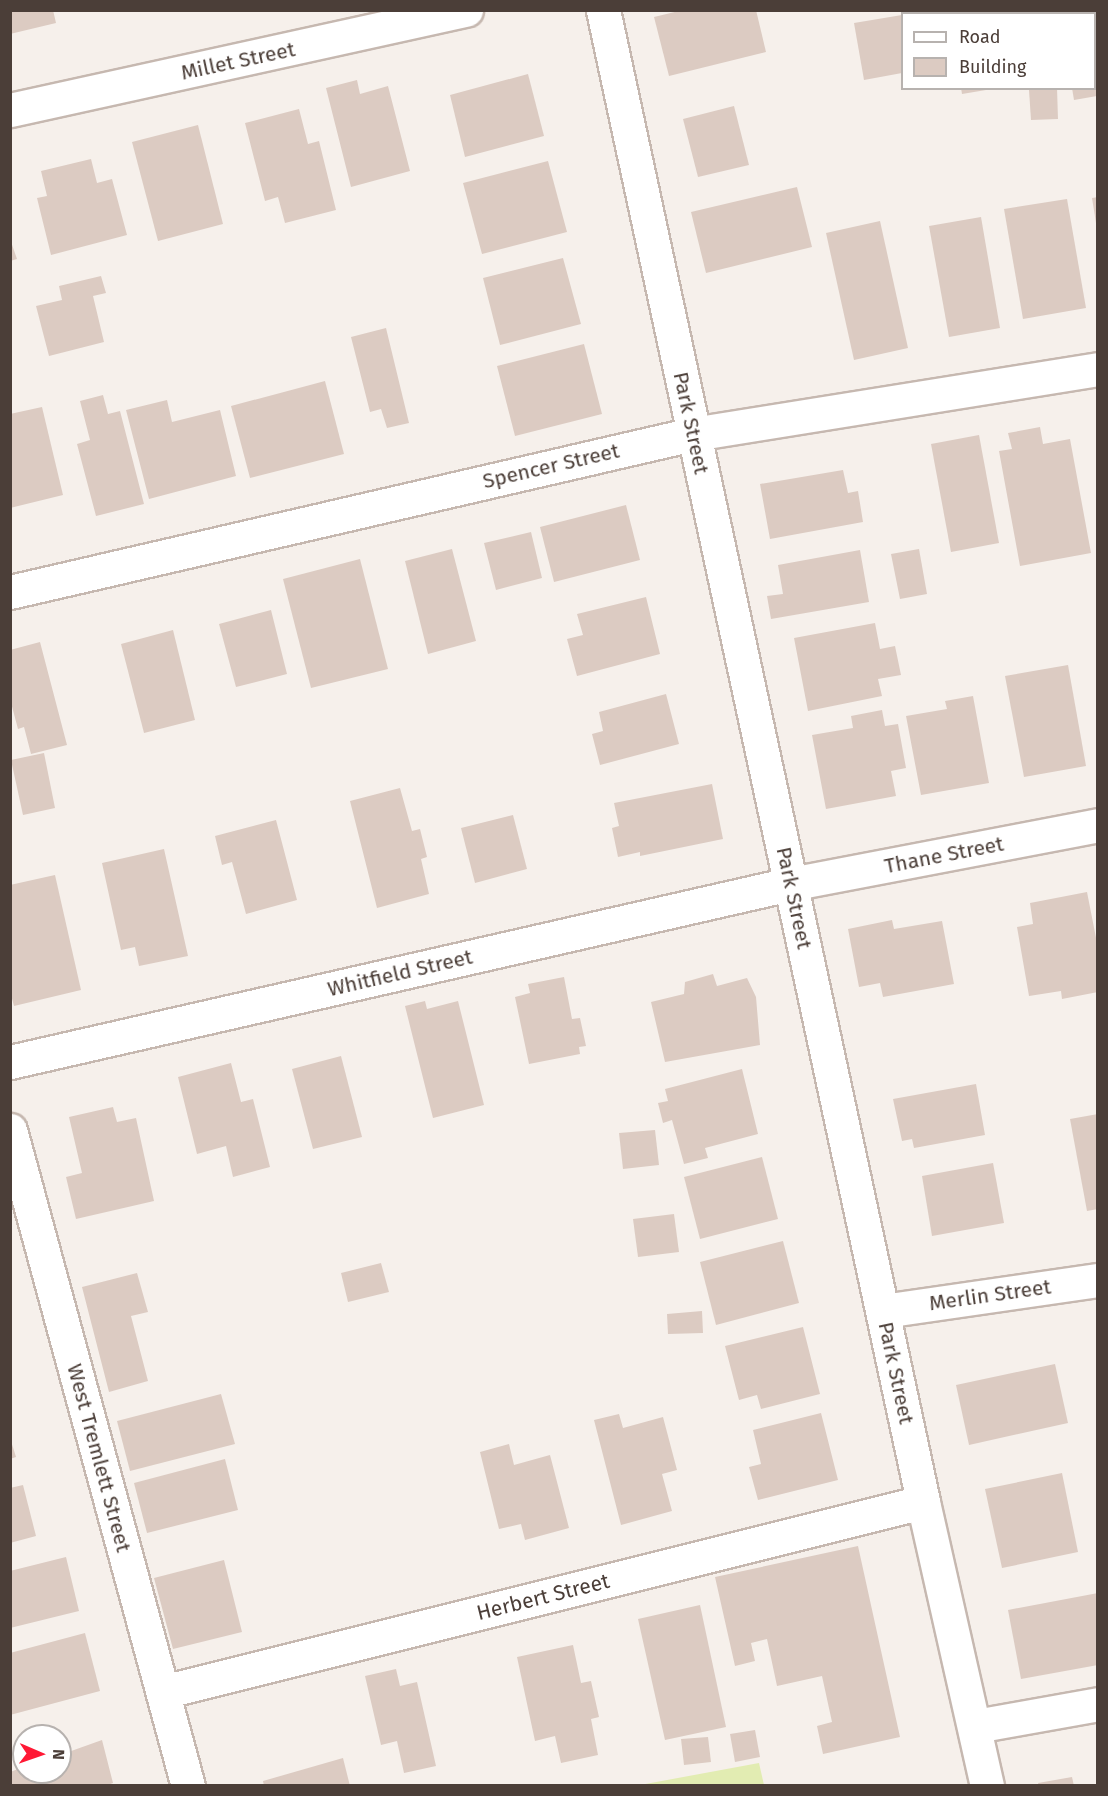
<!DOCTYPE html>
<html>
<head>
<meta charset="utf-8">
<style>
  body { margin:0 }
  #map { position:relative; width:1108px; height:1796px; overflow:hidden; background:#f6f0eb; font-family:"Fira Sans",sans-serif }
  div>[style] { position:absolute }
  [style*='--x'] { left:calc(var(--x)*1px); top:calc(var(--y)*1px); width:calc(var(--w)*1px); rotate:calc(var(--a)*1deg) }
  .green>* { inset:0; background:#e2ecb2 }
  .building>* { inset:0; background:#dccbc2 }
  .roads { filter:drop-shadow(2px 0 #c6b8b0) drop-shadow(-2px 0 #c6b8b0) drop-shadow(0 2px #c6b8b0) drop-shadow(0 -2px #c6b8b0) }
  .street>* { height:33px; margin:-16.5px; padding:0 16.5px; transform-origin:16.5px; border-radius:16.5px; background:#fff }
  span { translate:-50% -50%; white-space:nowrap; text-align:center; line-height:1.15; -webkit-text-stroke:6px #fff; paint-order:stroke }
  .street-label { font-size:21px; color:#4b3e38 }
  .frame { position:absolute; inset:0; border:12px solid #4b3e38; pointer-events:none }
  .legend { position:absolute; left:901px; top:12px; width:195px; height:78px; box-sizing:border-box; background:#fff; border:2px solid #b7b2af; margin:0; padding:8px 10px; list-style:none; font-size:18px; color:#4b3e38 }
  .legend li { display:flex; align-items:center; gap:12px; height:30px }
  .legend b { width:30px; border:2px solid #b7b2af }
  .north { position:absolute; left:12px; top:1724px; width:60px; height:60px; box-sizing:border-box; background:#fff; border:2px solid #b7b2af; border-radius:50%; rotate:92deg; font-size:16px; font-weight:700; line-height:24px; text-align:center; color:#4b3e38 }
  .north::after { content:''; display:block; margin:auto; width:21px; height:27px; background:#ff1935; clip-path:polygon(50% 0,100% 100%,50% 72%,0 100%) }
</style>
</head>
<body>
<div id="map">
  <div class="green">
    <i style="clip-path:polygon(759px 1763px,764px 1785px,640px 1785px)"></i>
  </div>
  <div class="building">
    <i style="clip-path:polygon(10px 10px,53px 10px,56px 23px,10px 34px)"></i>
    <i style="clip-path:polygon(683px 10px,756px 10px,766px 52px,669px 76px,654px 17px)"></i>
    <i style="clip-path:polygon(947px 10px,1005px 10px,1006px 14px,947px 14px)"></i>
    <i style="clip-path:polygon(1038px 10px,1098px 10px,1098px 80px,1094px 80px,1094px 14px,1038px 14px)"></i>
    <i style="clip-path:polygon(902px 15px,902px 73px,864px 80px,854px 23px)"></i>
    <i style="clip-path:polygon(528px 74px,544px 136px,465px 157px,450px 95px)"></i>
    <i style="clip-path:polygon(357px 80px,360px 94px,388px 86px,410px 171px,351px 187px,326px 88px)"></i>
    <i style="clip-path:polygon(961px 88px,986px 88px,986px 90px,962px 94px)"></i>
    <i style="clip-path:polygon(1057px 88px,1058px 119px,1031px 120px,1029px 90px)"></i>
    <i style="clip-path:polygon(1072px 88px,1096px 88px,1097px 96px,1074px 100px)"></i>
    <i style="clip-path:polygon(734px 106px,749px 165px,698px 177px,683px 119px)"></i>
    <i style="clip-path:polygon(299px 109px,308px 144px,319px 141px,336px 210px,285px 223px,278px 197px,265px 201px,245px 123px)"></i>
    <i style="clip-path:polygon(198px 125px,223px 224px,158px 241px,132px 142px)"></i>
    <i style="clip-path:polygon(91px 159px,97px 183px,112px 179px,127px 235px,51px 255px,37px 198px,47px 196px,41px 171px)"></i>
    <i style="clip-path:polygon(548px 161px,567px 232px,482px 254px,463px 183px)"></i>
    <i style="clip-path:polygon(797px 187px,812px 247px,706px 273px,691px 212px)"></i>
    <i style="clip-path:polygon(1098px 197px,1098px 223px,1096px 223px,1092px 198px)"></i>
    <i style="clip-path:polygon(1067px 199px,1086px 308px,1023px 319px,1004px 209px)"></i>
    <i style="clip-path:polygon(981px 217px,1000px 328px,949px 337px,929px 226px)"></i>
    <i style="clip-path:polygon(880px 221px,908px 348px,854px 360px,826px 233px)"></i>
    <i style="clip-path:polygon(10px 239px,17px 259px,10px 261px)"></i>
    <i style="clip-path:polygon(563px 258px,581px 324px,500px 345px,483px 278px)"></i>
    <i style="clip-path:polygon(101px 276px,106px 293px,93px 296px,104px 342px,49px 356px,36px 306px,62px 300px,59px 286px)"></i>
    <i style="clip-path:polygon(386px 328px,409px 423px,387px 428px,381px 409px,370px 412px,351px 337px)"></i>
    <i style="clip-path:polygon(584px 344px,602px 414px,515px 436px,497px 366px)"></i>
    <i style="clip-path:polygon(325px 381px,344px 454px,250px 478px,231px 406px)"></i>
    <i style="clip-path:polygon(103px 395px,108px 414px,120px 411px,144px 504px,96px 516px,77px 444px,90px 440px,80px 401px)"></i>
    <i style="clip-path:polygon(167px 400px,172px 422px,220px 410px,236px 476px,149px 499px,126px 410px)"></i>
    <i style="clip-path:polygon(42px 407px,63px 495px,10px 508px,10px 414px)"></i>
    <i style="clip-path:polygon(1040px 427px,1043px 444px,1070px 439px,1091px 553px,1020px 566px,999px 451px,1012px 449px,1008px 433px)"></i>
    <i style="clip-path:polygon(979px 435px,999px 543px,951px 552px,931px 444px)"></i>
    <i style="clip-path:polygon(843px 470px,848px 493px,858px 491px,863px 522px,770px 539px,760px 484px)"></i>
    <i style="clip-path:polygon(626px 505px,640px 560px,554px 582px,540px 527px)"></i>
    <i style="clip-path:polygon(531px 532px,542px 578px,496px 590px,484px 543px)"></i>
    <i style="clip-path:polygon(452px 549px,476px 641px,428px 654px,405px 561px)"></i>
    <i style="clip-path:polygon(919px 549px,927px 594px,900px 599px,891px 554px)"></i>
    <i style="clip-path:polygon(860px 550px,869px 602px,771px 619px,767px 596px,783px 594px,778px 565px)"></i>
    <i style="clip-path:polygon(360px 559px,388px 669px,311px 688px,283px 579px)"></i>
    <i style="clip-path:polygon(646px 597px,660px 654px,577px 676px,567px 639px,583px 635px,577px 614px)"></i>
    <i style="clip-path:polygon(271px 610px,287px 674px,236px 687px,219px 624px)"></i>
    <i style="clip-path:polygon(875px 623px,880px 649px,895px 646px,901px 675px,878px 679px,882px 696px,808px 711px,794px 638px)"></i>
    <i style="clip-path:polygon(173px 630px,195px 720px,144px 733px,121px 644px)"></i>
    <i style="clip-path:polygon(40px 642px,67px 745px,31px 754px,24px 727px,18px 729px,10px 699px,10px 650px)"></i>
    <i style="clip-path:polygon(1068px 665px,1086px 766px,1024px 777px,1005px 676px)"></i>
    <i style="clip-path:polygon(666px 694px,679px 744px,600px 765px,592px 734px,603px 731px,599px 712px)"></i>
    <i style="clip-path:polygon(973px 696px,989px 783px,921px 795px,906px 716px,947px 709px,945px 701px)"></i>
    <i style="clip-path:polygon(882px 710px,885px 726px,898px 724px,906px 768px,891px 771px,896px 796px,826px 809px,812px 735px,853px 728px,851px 716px)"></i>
    <i style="clip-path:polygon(44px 753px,55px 808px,23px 815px,11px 760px)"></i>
    <i style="clip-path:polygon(712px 784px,723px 839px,640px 856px,640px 852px,618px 857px,612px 828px,619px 826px,614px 803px)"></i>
    <i style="clip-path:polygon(400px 788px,412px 831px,420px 829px,427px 857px,421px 859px,429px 894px,377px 908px,350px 801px)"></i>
    <i style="clip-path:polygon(513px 815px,527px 869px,475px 883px,461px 828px)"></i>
    <i style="clip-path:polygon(276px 820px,297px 900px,246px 914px,232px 862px,222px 865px,215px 836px)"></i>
    <i style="clip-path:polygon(164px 849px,188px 956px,139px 966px,135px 947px,121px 950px,102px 863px)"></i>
    <i style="clip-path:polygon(55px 875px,81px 990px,14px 1006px,10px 991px,10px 885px)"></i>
    <i style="clip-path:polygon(1087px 892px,1098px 948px,1098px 992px,1062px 999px,1061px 991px,1029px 996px,1017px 927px,1033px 924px,1030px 903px)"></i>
    <i style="clip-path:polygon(892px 920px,894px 929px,942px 921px,954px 984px,883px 997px,880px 983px,859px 987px,848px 929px)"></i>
    <i style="clip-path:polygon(713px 974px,717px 986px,747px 978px,756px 997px,760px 1045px,665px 1062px,651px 1002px,684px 994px,685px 982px)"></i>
    <i style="clip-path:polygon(564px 977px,572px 1019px,580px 1018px,586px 1046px,579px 1047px,580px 1054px,529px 1064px,515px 997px,530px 993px,528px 984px)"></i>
    <i style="clip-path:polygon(425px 1001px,427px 1009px,458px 1001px,484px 1105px,433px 1118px,405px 1006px)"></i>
    <i style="clip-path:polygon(341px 1056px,362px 1137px,313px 1149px,292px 1069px)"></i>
    <i style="clip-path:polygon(231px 1063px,241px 1102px,253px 1099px,270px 1167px,233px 1177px,226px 1146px,197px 1154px,178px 1077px)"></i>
    <i style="clip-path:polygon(742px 1069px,758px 1134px,705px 1148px,708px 1158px,684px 1164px,672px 1120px,663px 1123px,658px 1103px,668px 1101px,665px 1089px)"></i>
    <i style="clip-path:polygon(976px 1084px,985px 1135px,914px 1148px,912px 1139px,902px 1141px,893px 1099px)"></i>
    <i style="clip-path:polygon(113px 1107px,117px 1122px,136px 1118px,154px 1201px,76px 1219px,66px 1177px,82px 1173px,69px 1117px)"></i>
    <i style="clip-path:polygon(1098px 1114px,1098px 1209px,1087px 1211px,1070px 1119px)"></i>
    <i style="clip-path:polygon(655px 1130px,659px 1165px,623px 1169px,619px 1133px)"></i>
    <i style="clip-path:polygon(762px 1157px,778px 1219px,700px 1239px,684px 1177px)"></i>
    <i style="clip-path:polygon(993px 1163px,1004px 1223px,932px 1236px,922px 1176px)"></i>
    <i style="clip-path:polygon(674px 1214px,679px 1252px,638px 1257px,633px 1219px)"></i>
    <i style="clip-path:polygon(783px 1241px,799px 1303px,716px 1325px,700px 1262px)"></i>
    <i style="clip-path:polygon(381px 1263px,389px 1292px,348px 1302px,341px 1273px)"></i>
    <i style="clip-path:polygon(137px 1273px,148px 1312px,131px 1316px,148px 1381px,109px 1392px,82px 1287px)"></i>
    <i style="clip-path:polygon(702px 1311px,703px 1333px,668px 1334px,667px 1314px)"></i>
    <i style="clip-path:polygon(803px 1327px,820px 1394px,761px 1409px,757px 1395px,739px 1400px,725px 1346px)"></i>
    <i style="clip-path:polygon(1055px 1364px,1068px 1423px,969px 1445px,956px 1385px)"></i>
    <i style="clip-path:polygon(221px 1394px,235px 1444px,130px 1471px,117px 1421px)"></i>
    <i style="clip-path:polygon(821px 1413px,838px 1480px,758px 1500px,749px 1467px,761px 1464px,753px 1430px)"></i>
    <i style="clip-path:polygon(619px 1414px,623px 1428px,663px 1417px,677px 1470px,662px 1474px,672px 1511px,621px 1525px,594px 1420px)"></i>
    <i style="clip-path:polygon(10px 1438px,16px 1457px,10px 1459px)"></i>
    <i style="clip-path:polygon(509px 1444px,514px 1465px,550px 1455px,569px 1528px,525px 1540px,521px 1524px,499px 1529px,480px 1452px)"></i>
    <i style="clip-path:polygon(225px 1459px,238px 1510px,147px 1533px,134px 1483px)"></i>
    <i style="clip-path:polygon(1062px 1473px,1078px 1552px,1002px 1568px,985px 1489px)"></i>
    <i style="clip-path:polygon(23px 1485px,36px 1536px,10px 1543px,10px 1488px)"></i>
    <i style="clip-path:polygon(858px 1546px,900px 1737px,823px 1754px,817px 1726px,832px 1722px,822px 1676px,777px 1686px,767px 1639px,751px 1643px,755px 1661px,735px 1666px,715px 1577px)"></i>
    <i style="clip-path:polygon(66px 1557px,79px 1611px,10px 1628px,10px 1571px)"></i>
    <i style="clip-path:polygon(224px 1560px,242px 1632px,173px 1649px,154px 1578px)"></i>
    <i style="clip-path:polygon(1098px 1593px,1098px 1665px,1021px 1679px,1008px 1610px)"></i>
    <i style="clip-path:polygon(700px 1605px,726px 1727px,665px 1740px,638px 1619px)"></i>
    <i style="clip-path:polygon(85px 1633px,100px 1691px,10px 1715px,10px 1653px)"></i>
    <i style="clip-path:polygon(573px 1645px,581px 1683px,591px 1681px,599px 1717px,591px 1719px,598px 1755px,561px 1763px,555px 1736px,535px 1741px,517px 1657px)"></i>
    <i style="clip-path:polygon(396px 1669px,400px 1686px,417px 1682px,436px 1766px,404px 1773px,397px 1741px,381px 1745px,365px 1676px)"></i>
    <i style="clip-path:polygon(755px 1730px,760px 1757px,735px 1762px,730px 1734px)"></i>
    <i style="clip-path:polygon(708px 1737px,711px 1762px,684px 1765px,681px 1739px)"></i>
    <i style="clip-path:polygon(102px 1740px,113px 1783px,105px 1786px,10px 1786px,10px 1772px,24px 1767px,24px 1772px,60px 1772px,60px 1755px)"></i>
    <i style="clip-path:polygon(343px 1758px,350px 1786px,264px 1786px,263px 1781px)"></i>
    <i style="clip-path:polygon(1072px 1777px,1074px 1786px,1039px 1786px,1038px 1783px)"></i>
  </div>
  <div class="roads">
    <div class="street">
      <i style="--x:603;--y:10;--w:1526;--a:77.89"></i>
      <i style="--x:923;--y:1502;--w:291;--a:77.3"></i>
      <i style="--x:10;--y:110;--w:467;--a:-12.4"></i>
      <i style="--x:10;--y:592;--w:701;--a:-13.03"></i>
      <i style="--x:693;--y:434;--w:410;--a:-9.1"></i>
      <i style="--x:10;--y:1062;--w:800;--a:-12.86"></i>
      <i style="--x:790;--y:884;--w:314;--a:-10.8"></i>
      <i style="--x:10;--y:1130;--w:680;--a:74.82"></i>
      <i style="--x:883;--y:1311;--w:217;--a:-8.2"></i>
      <i style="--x:163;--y:1692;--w:783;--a:-14.04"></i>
      <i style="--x:975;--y:1726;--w:125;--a:-10.1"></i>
    </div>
  </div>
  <div class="street-label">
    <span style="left:238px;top:61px;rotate:-12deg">Millet Street</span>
    <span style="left:691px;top:423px;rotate:78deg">Park Street</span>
    <span style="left:551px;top:466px;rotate:-13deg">Spencer Street</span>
    <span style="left:944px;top:855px;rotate:-11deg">Thane Street</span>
    <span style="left:794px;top:898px;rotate:78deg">Park Street</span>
    <span style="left:400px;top:973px;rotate:-13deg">Whitfield Street</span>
    <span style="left:990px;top:1295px;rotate:-8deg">Merlin Street</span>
    <span style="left:896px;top:1373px;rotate:78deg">Park Street</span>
    <span style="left:99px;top:1458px;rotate:75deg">West Tremlett Street</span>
    <span style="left:543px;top:1597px;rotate:-14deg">Herbert Street</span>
  </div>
  <div class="frame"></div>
  <ul class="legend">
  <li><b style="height:8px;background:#fff"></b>Road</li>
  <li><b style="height:16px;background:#dccbc2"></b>Building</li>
  </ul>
  <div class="north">N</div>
</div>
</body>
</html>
